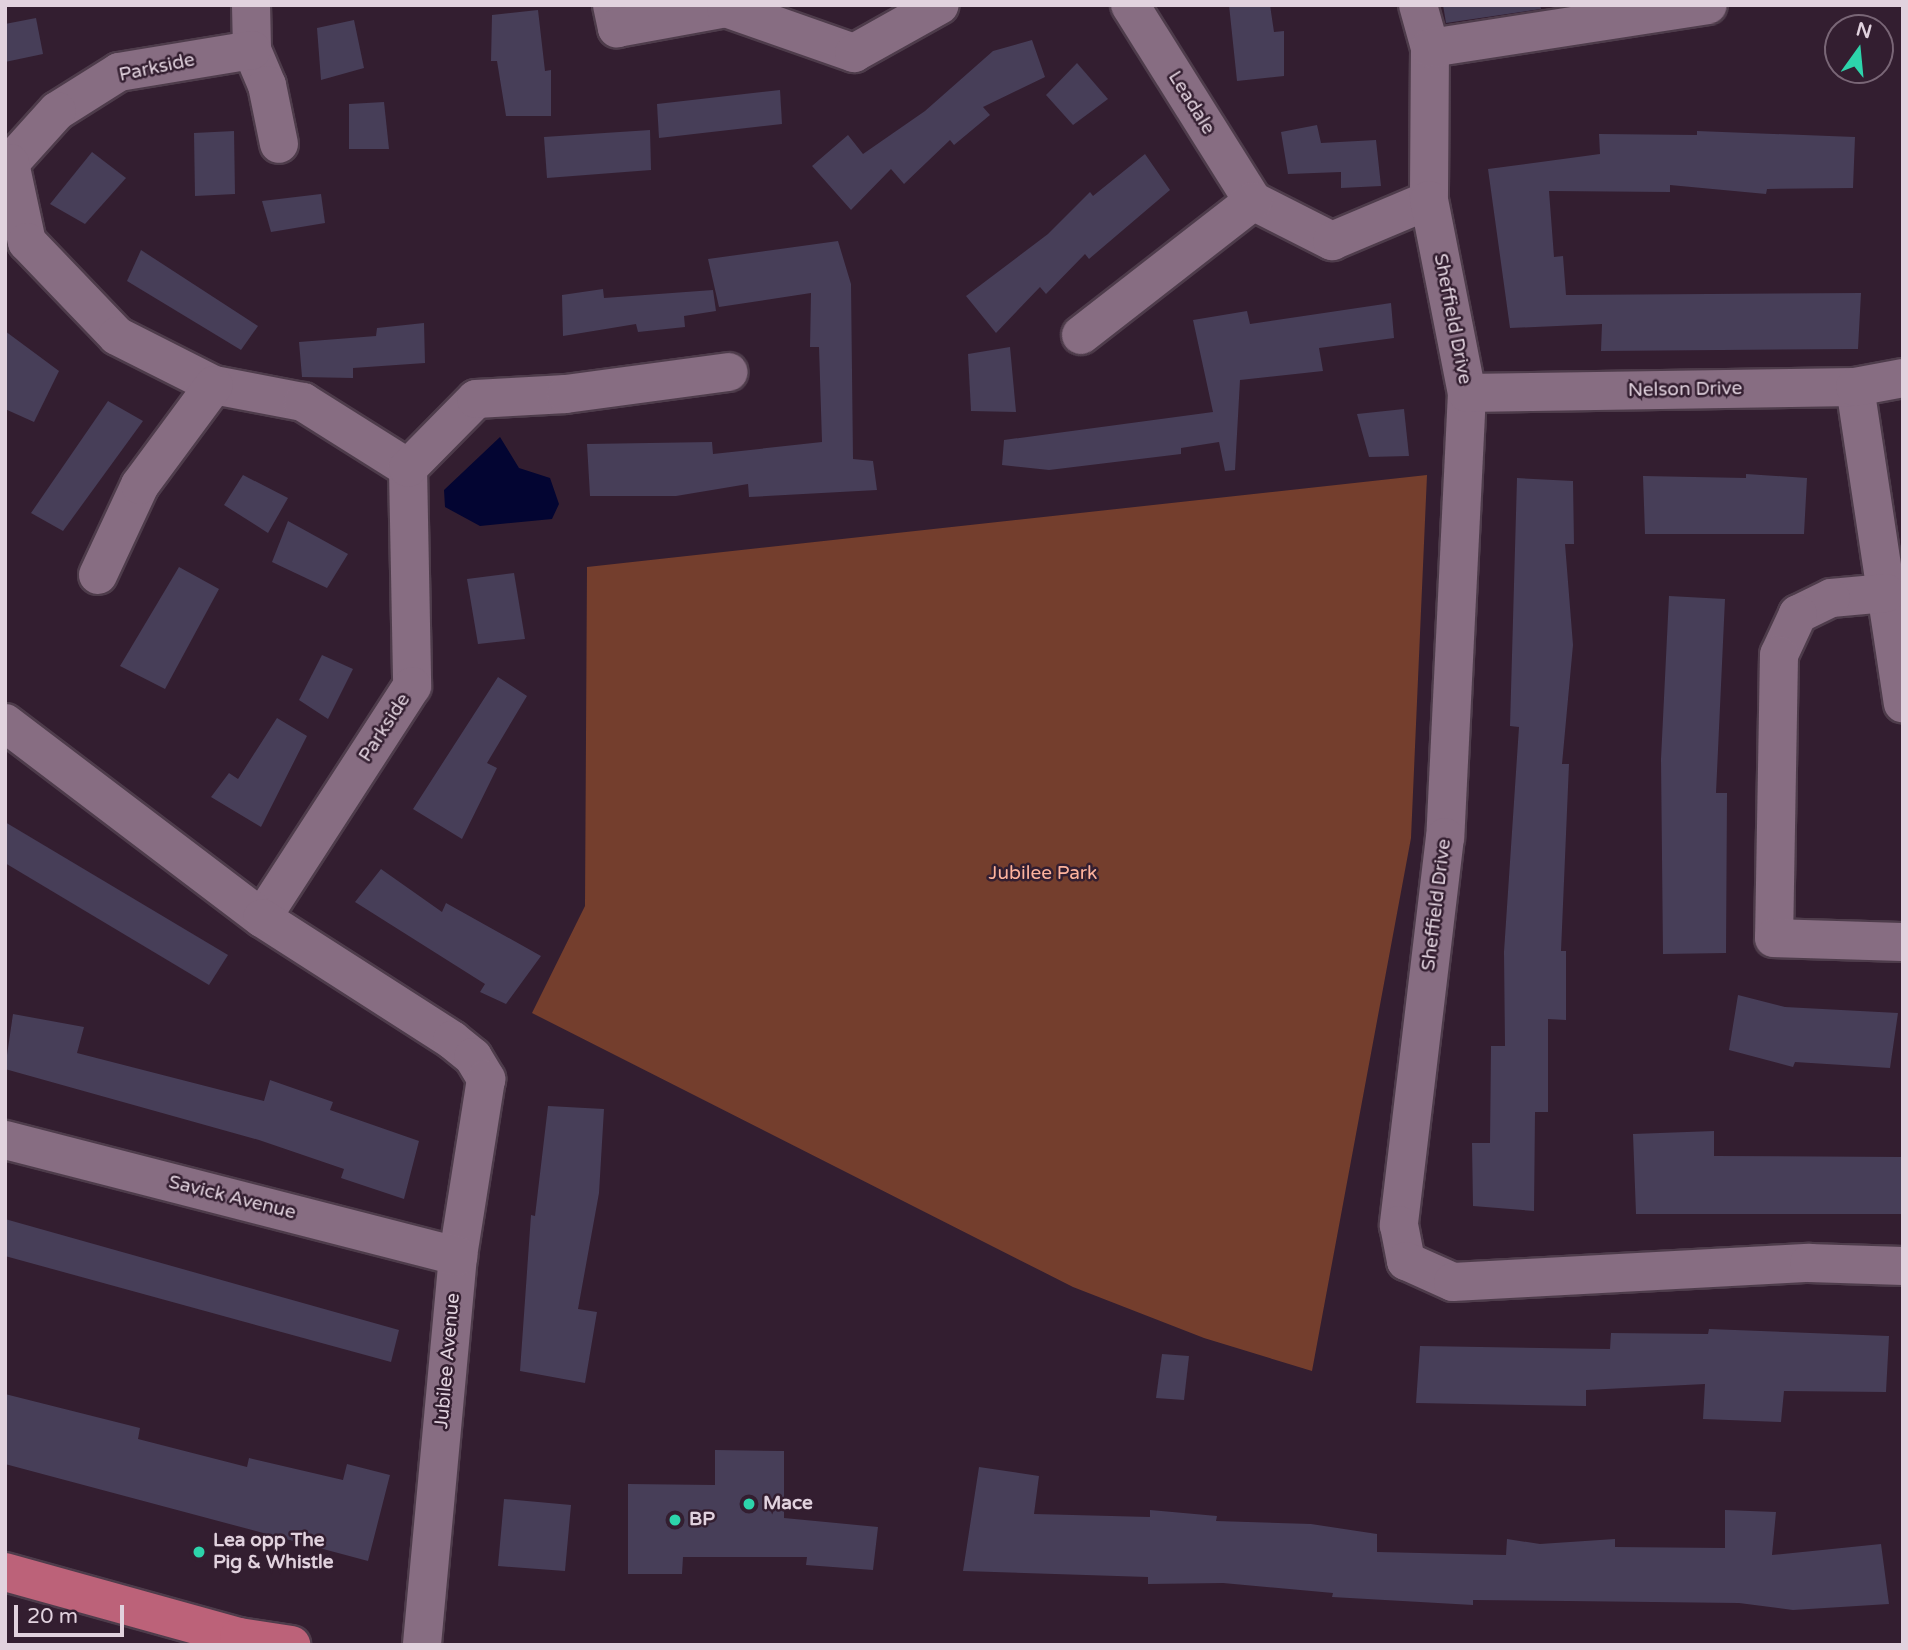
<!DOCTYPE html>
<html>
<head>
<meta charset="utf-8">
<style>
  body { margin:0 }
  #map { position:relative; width:1908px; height:1650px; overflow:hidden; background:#331e30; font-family:"Varela Round",sans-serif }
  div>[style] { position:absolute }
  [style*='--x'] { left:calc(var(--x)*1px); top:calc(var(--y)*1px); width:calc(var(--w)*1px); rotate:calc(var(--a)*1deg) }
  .green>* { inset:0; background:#743e2d }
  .water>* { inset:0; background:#030532 }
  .building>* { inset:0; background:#473e58 }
  .roads { filter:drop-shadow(2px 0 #4e3c4b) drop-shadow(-2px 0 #4e3c4b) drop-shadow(0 2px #4e3c4b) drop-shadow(0 -2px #4e3c4b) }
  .minor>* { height:38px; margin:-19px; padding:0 19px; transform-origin:19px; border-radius:19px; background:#876d82 }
  .highway>* { height:38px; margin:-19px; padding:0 19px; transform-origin:19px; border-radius:19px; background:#bc6279 }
  .dots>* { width:19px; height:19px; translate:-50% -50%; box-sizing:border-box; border:4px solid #331e30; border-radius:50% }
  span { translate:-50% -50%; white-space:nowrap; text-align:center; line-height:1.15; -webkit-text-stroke:5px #331e30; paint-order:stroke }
  .street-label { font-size:19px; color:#e1d2de }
  .park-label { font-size:19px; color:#feb39d }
  .poi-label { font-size:19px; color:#e1d2de; font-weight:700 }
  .left { translate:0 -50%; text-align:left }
  .frame { position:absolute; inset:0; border:7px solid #e1d2de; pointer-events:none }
  .north { position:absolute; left:1824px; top:14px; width:70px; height:70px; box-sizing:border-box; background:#331e30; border:2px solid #796676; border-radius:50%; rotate:15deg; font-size:19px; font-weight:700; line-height:28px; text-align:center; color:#e1d2de }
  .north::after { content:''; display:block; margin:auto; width:24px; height:32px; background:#2dd4ab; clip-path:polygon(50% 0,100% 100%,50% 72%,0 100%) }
  .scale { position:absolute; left:14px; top:1605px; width:110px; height:32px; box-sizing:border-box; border:4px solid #e1d2de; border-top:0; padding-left:9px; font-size:21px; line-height:24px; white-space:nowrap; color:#e1d2de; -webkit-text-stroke:5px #331e30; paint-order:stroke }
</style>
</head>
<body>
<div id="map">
  <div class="green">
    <i style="clip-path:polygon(1427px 475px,1411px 838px,1312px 1371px,1204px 1338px,1073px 1287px,532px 1013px,585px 906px,587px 567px)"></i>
  </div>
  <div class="water">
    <i style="clip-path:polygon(500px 437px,519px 468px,550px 478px,559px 504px,552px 519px,480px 526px,445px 507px,444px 490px)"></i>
  </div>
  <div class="building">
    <i style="clip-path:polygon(1229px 5px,1270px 5px,1274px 32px,1284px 31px,1284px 76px,1237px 81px)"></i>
    <i style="clip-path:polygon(1443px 5px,1540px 5px,1541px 9px,1446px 23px)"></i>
    <i style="clip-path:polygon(538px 10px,545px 71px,551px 70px,551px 116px,506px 116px,497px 61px,491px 61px,492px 15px)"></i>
    <i style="clip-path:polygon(36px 18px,43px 54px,5px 62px,5px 24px)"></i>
    <i style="clip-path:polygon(354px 20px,364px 68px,321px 80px,317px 28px)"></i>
    <i style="clip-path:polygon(1032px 40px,1045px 77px,983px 107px,990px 115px,954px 145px,950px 140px,904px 184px,891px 169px,851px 210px,812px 166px,848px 135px,863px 154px,925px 111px,993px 51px)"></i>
    <i style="clip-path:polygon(1077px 63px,1108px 99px,1073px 125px,1046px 95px)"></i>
    <i style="clip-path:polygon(780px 90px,782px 124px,659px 138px,657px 104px)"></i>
    <i style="clip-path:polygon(384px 102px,389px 149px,349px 149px,349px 104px)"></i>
    <i style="clip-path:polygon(1317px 125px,1321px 143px,1376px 140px,1381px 186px,1341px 188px,1341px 172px,1288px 174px,1281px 132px)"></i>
    <i style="clip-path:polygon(650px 130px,651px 170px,547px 178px,544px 137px)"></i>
    <i style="clip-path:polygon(234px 131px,235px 194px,195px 196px,194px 133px)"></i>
    <i style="clip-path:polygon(1697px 131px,1855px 137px,1853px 188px,1767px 189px,1766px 194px,1670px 185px,1670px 192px,1549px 191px,1554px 257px,1563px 256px,1566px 295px,1861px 293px,1858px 349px,1601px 351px,1602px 324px,1510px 328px,1488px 169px,1600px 154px,1599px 134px,1697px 135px)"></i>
    <i style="clip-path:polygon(92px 152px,126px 178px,85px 224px,50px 204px)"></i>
    <i style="clip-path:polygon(1145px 154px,1170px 190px,1089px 259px,1085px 254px,1046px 294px,1040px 287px,996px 333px,966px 296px,1048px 234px,1090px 192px,1093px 196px)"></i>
    <i style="clip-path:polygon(321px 194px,325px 223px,271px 232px,262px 201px)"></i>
    <i style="clip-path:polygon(838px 241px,851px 284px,853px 459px,873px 461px,877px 490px,749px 497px,748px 484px,676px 496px,590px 496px,587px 444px,712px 442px,713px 454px,822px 442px,819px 347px,810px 347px,811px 293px,719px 307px,708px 259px)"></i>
    <i style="clip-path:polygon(141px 250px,258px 326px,241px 350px,127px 281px)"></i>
    <i style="clip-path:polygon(603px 289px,604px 298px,713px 290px,716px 311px,684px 316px,685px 327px,638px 332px,636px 324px,563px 336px,562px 295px)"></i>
    <i style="clip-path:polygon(1391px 303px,1394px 338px,1319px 348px,1323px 371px,1240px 380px,1235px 470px,1225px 471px,1219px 442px,1181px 448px,1181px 454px,1049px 470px,1002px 465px,1004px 440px,1213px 412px,1193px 320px,1247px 311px,1250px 324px)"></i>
    <i style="clip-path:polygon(424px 323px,425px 363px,353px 368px,353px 378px,302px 377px,299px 342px,376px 336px,377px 328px)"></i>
    <i style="clip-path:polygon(5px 331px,59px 371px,34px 422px,5px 409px)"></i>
    <i style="clip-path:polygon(1010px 347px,1016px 412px,971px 411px,968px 354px)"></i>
    <i style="clip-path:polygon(108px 401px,143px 421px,63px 531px,31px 513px)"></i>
    <i style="clip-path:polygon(1404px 409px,1409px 456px,1369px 457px,1357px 414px)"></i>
    <i style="clip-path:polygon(1746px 474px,1807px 478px,1804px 534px,1645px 534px,1643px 476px,1746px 478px)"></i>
    <i style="clip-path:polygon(243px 475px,288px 498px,268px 533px,224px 505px)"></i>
    <i style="clip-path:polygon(1517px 478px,1573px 481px,1574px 544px,1565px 544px,1573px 645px,1562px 764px,1569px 764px,1561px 951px,1566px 951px,1566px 1020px,1548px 1019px,1548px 1112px,1535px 1112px,1534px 1211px,1473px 1206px,1472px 1143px,1490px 1143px,1491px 1046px,1505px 1046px,1504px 952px,1519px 727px,1510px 726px)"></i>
    <i style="clip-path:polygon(288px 521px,348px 554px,327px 588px,272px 562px)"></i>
    <i style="clip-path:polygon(179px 567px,219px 589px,165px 689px,120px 666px)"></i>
    <i style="clip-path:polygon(514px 573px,525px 639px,478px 644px,467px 579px)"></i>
    <i style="clip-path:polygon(1669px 596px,1725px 599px,1716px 793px,1727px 793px,1726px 953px,1663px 954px,1661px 759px)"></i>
    <i style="clip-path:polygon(322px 655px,353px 669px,328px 719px,299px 700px)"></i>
    <i style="clip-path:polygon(498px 677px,527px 696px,487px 763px,497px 768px,462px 839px,413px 809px)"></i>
    <i style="clip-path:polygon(277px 718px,307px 736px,261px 827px,211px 797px,229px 773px,238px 779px)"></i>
    <i style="clip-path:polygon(5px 822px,228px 955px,209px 985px,5px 863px)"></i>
    <i style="clip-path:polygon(381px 869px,442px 912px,446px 903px,541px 956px,506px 1004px,480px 992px,485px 984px,355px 902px)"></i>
    <i style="clip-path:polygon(1738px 995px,1785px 1007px,1898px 1013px,1890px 1068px,1795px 1062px,1793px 1067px,1729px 1050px)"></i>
    <i style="clip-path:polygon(13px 1014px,84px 1027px,77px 1053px,264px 1101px,270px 1080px,333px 1102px,330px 1110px,419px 1141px,404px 1199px,341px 1178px,344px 1169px,259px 1140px,5px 1069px)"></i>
    <i style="clip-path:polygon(548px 1106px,604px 1109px,599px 1193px,578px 1309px,597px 1312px,585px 1383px,520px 1371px,531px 1215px,535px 1216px)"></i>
    <i style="clip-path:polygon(1714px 1131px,1714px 1156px,1901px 1157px,1903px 1214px,1636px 1214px,1633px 1134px)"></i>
    <i style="clip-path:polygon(5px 1219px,399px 1330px,391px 1362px,5px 1256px)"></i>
    <i style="clip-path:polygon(1709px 1329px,1889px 1336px,1886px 1392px,1784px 1391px,1781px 1422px,1703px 1419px,1705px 1384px,1586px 1390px,1586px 1406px,1416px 1403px,1420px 1346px,1610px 1349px,1611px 1333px,1708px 1334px)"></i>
    <i style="clip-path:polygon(1162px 1354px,1189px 1356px,1184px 1400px,1156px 1398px)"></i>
    <i style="clip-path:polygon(5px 1394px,140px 1428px,138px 1439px,247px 1467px,249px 1458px,343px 1480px,347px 1464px,390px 1475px,368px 1561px,5px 1464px)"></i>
    <i style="clip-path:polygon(715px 1450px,784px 1451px,784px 1518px,878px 1527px,873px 1570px,806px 1565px,807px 1557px,683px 1557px,682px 1574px,628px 1574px,628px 1484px,715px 1485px)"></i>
    <i style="clip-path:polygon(979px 1467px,1039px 1476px,1034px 1514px,1150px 1517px,1150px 1510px,1217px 1516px,1216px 1521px,1311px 1524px,1377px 1534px,1377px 1552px,1506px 1555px,1507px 1539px,1540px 1544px,1615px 1539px,1615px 1547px,1725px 1548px,1725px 1510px,1776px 1512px,1772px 1555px,1881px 1544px,1889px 1604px,1793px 1610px,1739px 1603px,1473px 1600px,1473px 1605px,1332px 1597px,1333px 1593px,1223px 1583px,1148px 1584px,1148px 1577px,963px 1571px)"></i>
    <i style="clip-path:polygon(504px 1499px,571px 1505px,565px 1571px,498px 1566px)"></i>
  </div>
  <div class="roads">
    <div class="minor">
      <i style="--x:251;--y:5;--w:45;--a:88.7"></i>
      <i style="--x:252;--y:50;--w:38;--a:67"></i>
      <i style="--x:267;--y:85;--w:60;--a:78.5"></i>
      <i style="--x:612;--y:5;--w:24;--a:78"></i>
      <i style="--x:617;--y:28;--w:111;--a:-10.4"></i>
      <i style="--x:726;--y:8;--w:136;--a:19.4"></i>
      <i style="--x:854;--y:53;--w:98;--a:-29.2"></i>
      <i style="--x:1130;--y:5;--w:231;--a:57.9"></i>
      <i style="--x:1253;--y:201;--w:89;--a:26.9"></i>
      <i style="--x:1332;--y:241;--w:105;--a:-22.9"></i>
      <i style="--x:1418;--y:5;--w:45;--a:74.4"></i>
      <i style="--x:1430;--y:48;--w:152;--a:90.4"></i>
      <i style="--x:1429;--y:200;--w:197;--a:78.9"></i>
      <i style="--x:1467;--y:393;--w:445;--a:92.8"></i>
      <i style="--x:1445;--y:837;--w:391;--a:96.8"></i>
      <i style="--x:1399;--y:1225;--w:37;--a:79"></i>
      <i style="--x:1406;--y:1261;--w:51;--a:24.1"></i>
      <i style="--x:1453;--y:1282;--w:357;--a:-3.1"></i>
      <i style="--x:1809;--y:1263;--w:94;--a:1.8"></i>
      <i style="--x:1430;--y:48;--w:281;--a:-8.8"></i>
      <i style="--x:252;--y:50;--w:135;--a:170.6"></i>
      <i style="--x:119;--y:72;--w:73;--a:147.8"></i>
      <i style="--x:57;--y:111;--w:70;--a:132.1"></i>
      <i style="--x:10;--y:163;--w:81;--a:77.9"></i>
      <i style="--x:27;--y:242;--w:130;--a:46.2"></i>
      <i style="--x:117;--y:336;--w:109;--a:26.8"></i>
      <i style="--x:214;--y:385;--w:91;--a:10.8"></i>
      <i style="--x:303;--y:402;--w:124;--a:32.2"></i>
      <i style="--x:408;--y:468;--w:218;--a:88.9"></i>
      <i style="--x:412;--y:686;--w:276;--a:122.9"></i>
      <i style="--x:1081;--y:335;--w:218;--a:-37.9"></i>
      <i style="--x:1855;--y:387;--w:320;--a:81.4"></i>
      <i style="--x:1467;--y:393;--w:388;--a:-0.9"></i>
      <i style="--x:1855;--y:387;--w:49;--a:-10.6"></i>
      <i style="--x:408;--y:468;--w:97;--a:-45.4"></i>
      <i style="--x:476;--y:399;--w:90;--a:-3.2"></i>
      <i style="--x:566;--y:394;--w:164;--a:-7.7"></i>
      <i style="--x:98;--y:575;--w:99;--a:-65"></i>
      <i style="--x:140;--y:485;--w:124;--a:-53.5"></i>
      <i style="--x:1886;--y:593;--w:55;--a:174.8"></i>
      <i style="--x:1831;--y:598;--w:37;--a:154"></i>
      <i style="--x:1798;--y:614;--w:45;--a:114.9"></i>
      <i style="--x:1779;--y:655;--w:283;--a:91"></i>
      <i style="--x:1774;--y:938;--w:129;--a:1.8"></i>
      <i style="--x:5;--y:723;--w:323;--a:37.2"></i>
      <i style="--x:262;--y:918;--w:226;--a:32.7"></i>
      <i style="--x:452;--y:1040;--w:27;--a:39"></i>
      <i style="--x:473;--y:1057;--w:26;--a:59"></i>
      <i style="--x:486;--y:1079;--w:179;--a:99"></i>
      <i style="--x:458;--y:1256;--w:391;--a:95.3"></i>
      <i style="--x:5;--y:1140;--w:468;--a:14.4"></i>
    </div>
    <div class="highway">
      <i style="--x:5;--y:1572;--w:243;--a:15.5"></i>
      <i style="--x:239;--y:1637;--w:53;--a:8.7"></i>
    </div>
  </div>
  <div class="dots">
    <i style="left:749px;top:1504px;background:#2dd4ab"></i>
    <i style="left:675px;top:1520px;background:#2dd4ab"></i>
    <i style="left:199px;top:1552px;background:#2dd4ab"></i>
  </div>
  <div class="street-label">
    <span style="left:157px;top:68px;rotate:-12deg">Parkside</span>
    <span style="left:1191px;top:103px;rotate:58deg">Leadale</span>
    <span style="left:1452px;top:319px;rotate:79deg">Sheffield Drive</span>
    <span style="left:1685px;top:390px;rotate:-1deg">Nelson Drive</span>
    <span style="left:385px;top:728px;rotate:-57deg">Parkside</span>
    <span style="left:1437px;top:905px;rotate:-83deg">Sheffield Drive</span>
    <span style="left:232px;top:1198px;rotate:14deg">Savick Avenue</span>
    <span style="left:448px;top:1361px;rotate:-85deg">Jubilee Avenue</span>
  </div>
  <div class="park-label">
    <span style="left:1043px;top:874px">Jubilee Park</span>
  </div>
  <div class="poi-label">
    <span class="left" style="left:763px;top:1504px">Mace</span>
    <span class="left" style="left:689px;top:1520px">BP</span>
    <span class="left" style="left:213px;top:1552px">Lea opp The<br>Pig &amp; Whistle</span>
  </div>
  <div class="frame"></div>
  <div class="north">N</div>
  <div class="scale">20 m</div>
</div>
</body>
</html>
